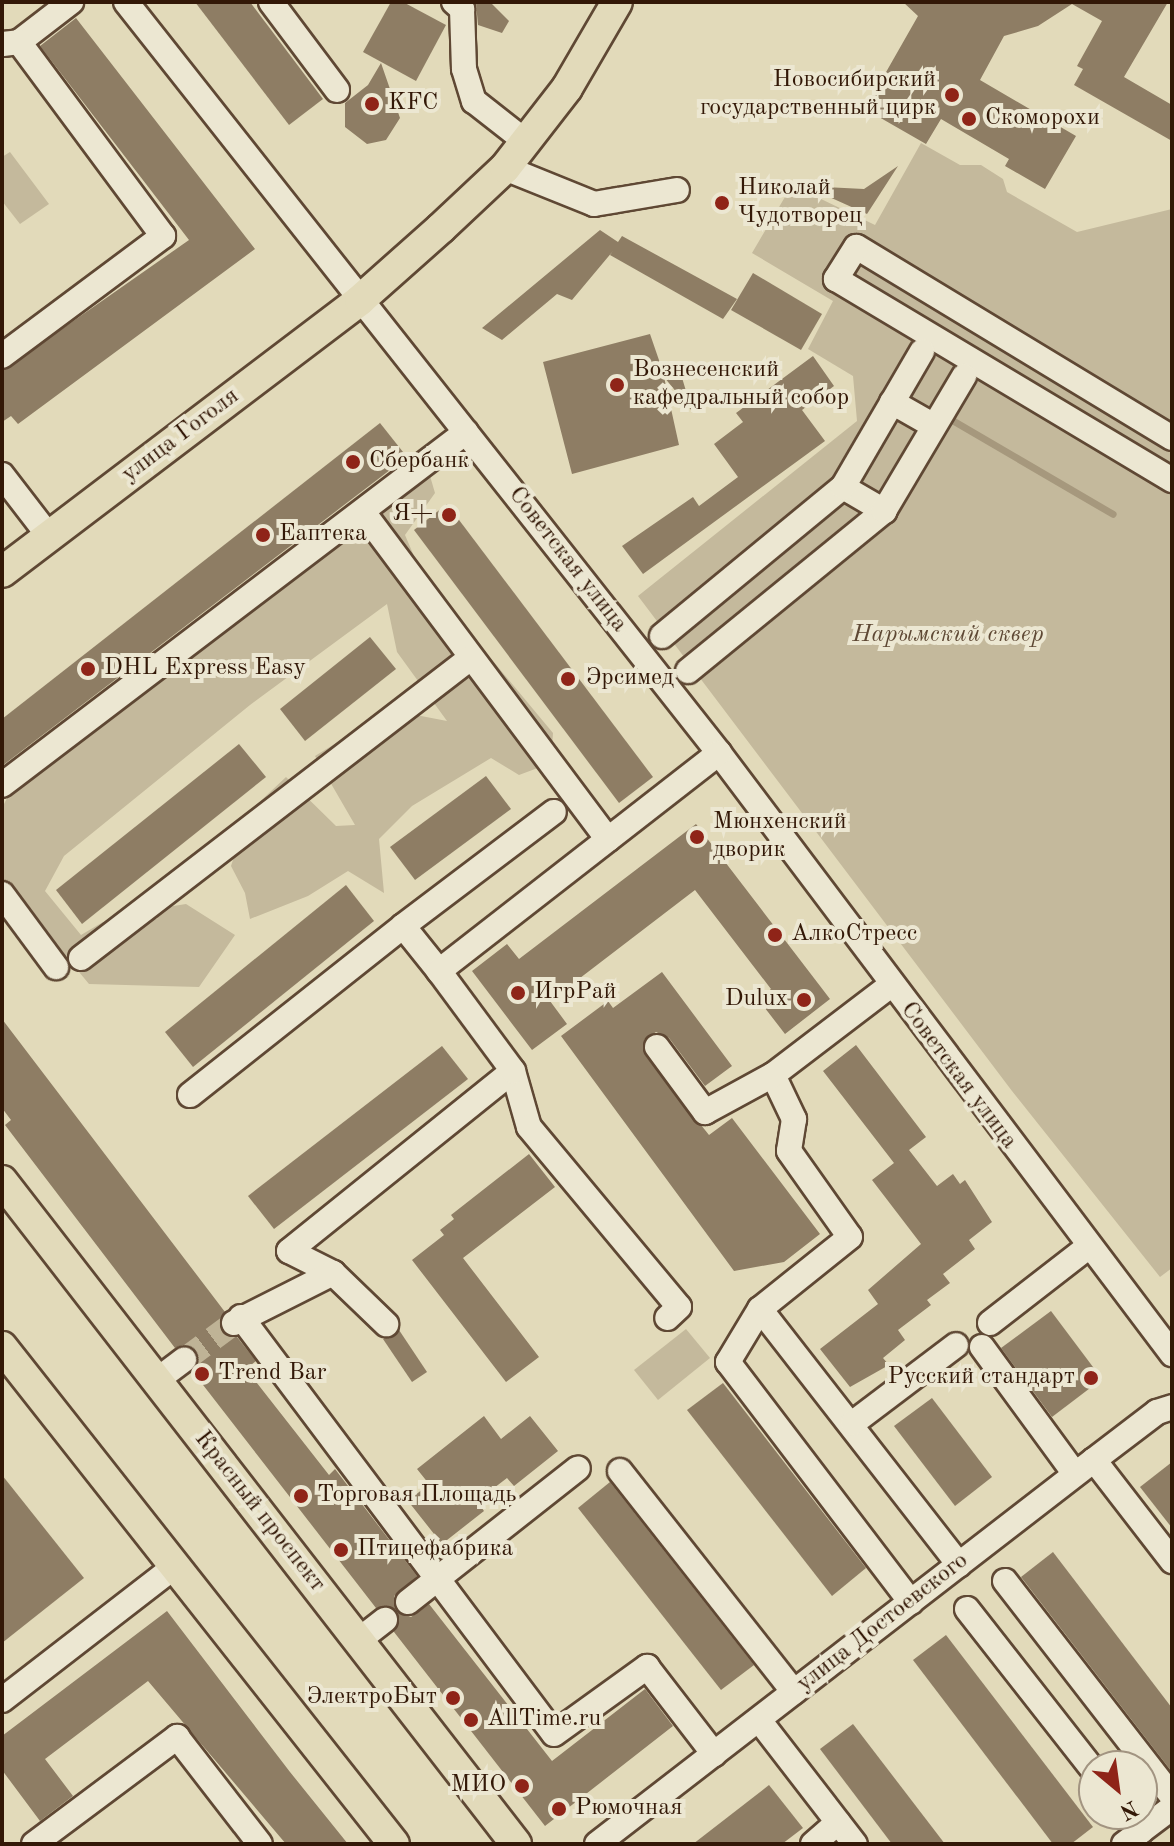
<!DOCTYPE html>
<html>
<head>
<meta charset="utf-8">
<style>
  body { margin:0 }
  #map { position:relative; width:1174px; height:1846px; overflow:hidden; background:#e2daba; font-family:"Old Standard TT",serif }
  div>[style] { position:absolute }
  [style*='--x'] { left:calc(var(--x)*1px); top:calc(var(--y)*1px); width:calc(var(--w)*1px); rotate:calc(var(--a)*1deg) }
  .green>* { inset:0; background:#c4b99c }
  .stream>* { height:7px; margin:-3.5px; padding:0 3.5px; transform-origin:3.5px; border-radius:3.5px; background:#a6987d }
  .building>* { inset:0; background:#8e7d64 }
  .minor-tunnel>* { height:24px; margin-top:-12px; transform-origin:0; background:repeating-linear-gradient(90deg,#bfb396 0 24px,transparent 0 36px) }
  .roads { filter:drop-shadow(2px 0 #5f4834) drop-shadow(-2px 0 #5f4834) drop-shadow(0 2px #5f4834) drop-shadow(0 -2px #5f4834) }
  .minor>* { height:24px; margin:-12px; padding:0 12px; transform-origin:12px; border-radius:12px; background:#ece7d2 }
  .major>* { height:30px; margin:-15px; padding:0 15px; transform-origin:15px; border-radius:15px; background:#e2daba }
  .dots>* { width:22px; height:22px; translate:-50% -50%; box-sizing:border-box; border:4px solid #ece7d2; border-radius:50% }
  span { translate:-50% -50%; white-space:nowrap; text-align:center; line-height:1.15; -webkit-text-stroke:8px #ece7d2; paint-order:stroke }
  .poi-label { font-size:24px; color:#331807 }
  .right { translate:-100% -50%; text-align:right }
  .left { translate:0 -50%; text-align:left }
  .street-label { font-size:24px; color:#331807 }
  .park-label { font-size:24px; color:#5e4834; font-style:italic }
  .frame { position:absolute; inset:0; border:4px solid #331807; pointer-events:none }
  .north { position:absolute; left:1078px; top:1750px; width:80px; height:80px; box-sizing:border-box; background:#ece7d2; border:2px solid #a29481; border-radius:50%; rotate:151deg; font-size:22px; font-weight:700; line-height:32px; text-align:center; color:#331807 }
  .north::after { content:''; display:block; margin:auto; width:28px; height:36px; background:#8f2418; clip-path:polygon(50% 0,100% 100%,50% 72%,0 100%) }
</style>
</head>
<body>
<div id="map">
  <div class="green">
    <i style="clip-path:polygon(921px 143px,960px 165px,981px 165px,1003px 179px,1007px 192px,1077px 232px,1172px 209px,1172px 1268px,1160px 1277px,1012px 1091px,638px 596px,857px 421px,853px 376px,808px 349px,833px 301px,752px 253px,792px 185px,875px 225px)"></i>
    <i style="clip-path:polygon(10px 152px,49px 204px,20px 224px,2px 201px,2px 157px)"></i>
    <i style="clip-path:polygon(430px 476px,435px 493px,405px 535px,423px 577px,553px 733px,551px 763px,519px 775px,491px 758px,412px 806px,379px 839px,384px 893px,348px 871px,308px 896px,250px 919px,245px 893px,231px 866px,248px 813px,286px 777px,336px 826px,355px 825px,315px 756px,390px 710px,447px 721px,397px 652px,387px 604px,250px 705px,64px 856px,45px 891px,81px 935px,103px 922px,157px 919px,161px 908px,186px 904px,235px 935px,199px 987px,89px 984px,2px 879px,2px 808px,8px 796px)"></i>
    <i style="clip-path:polygon(686px 1329px,710px 1358px,658px 1400px,634px 1370px)"></i>
  </div>
  <div class="stream">
    <i style="--x:952;--y:420;--w:186;--a:30.3"></i>
  </div>
  <div class="building">
    <i style="clip-path:polygon(195px 2px,250px 2px,323px 99px,289px 125px)"></i>
    <i style="clip-path:polygon(391px 2px,403px 2px,446px 25px,416px 81px,363px 52px)"></i>
    <i style="clip-path:polygon(903px 2px,1168px 2px,1124px 77px,1172px 105px,1172px 141px,1074px 85px,1083px 69px,1077px 66px,1102px 21px,1072px 4px,1038px 26px,1004px 36px,980px 80px,1076px 136px,1045px 189px,1005px 166px,1009px 159px,941px 119px,926px 144px,865px 109px,918px 16px)"></i>
    <i style="clip-path:polygon(476px 3px,492px 4px,509px 21px,502px 33px,478px 25px)"></i>
    <i style="clip-path:polygon(76px 18px,255px 249px,18px 424px,11px 416px,2px 422px,2px 371px,189px 240px,40px 46px)"></i>
    <i style="clip-path:polygon(381px 63px,400px 118px,386px 140px,367px 144px,345px 127px,345px 103px,368px 85px)"></i>
    <i style="clip-path:polygon(898px 166px,867px 214px,805px 186px,864px 189px)"></i>
    <i style="clip-path:polygon(600px 230px,618px 242px,622px 236px,737px 299px,723px 319px,610px 255px,613px 251px,572px 300px,557px 294px,502px 340px,482px 328px)"></i>
    <i style="clip-path:polygon(753px 273px,822px 314px,801px 350px,731px 310px)"></i>
    <i style="clip-path:polygon(650px 334px,661px 366px,677px 361px,692px 411px,664px 377px,679px 445px,572px 474px,543px 362px)"></i>
    <i style="clip-path:polygon(813px 356px,834px 386px,802px 410px,825px 441px,643px 574px,622px 546px,693px 497px,699px 506px,738px 477px,714px 444px,743px 422px,736px 413px)"></i>
    <i style="clip-path:polygon(380px 423px,407px 457px,2px 766px,2px 719px)"></i>
    <i style="clip-path:polygon(447px 504px,653px 777px,619px 803px,414px 530px)"></i>
    <i style="clip-path:polygon(370px 637px,396px 669px,305px 741px,280px 709px)"></i>
    <i style="clip-path:polygon(239px 744px,266px 777px,82px 924px,56px 890px)"></i>
    <i style="clip-path:polygon(486px 776px,511px 809px,415px 880px,390px 847px)"></i>
    <i style="clip-path:polygon(696px 824px,830px 999px,785px 1034px,758px 999px,771px 989px,695px 890px,550px 1001px,567px 1024px,532px 1050px,472px 971px,507px 944px,519px 959px)"></i>
    <i style="clip-path:polygon(346px 885px,374px 921px,193px 1067px,165px 1032px)"></i>
    <i style="clip-path:polygon(662px 972px,732px 1066px,705px 1086px,669px 1038px,656px 1032px,644px 1040px,645px 1055px,709px 1135px,732px 1118px,820px 1234px,784px 1262px,734px 1271px,561px 1036px,608px 1001px,613px 1008px)"></i>
    <i style="clip-path:polygon(2px 1019px,225px 1312px,221px 1330px,237px 1337px,256px 1361px,246px 1369px,329px 1475px,335px 1469px,417px 1576px,394px 1596px,395px 1610px,376px 1608px,193px 1372px,199px 1359px,196px 1350px,183px 1345px,175px 1348px,5px 1125px,11px 1120px,2px 1108px)"></i>
    <i style="clip-path:polygon(856px 1045px,926px 1137px,909px 1150px,937px 1186px,953px 1174px,960px 1184px,965px 1180px,992px 1222px,969px 1240px,975px 1249px,943px 1274px,950px 1283px,927px 1300px,931px 1305px,898px 1330px,905px 1340px,883px 1358px,889px 1365px,850px 1387px,820px 1349px,878px 1304px,868px 1290px,921px 1244px,872px 1180px,894px 1163px,823px 1071px)"></i>
    <i style="clip-path:polygon(442px 1046px,468px 1079px,274px 1229px,248px 1196px)"></i>
    <i style="clip-path:polygon(529px 1154px,555px 1187px,463px 1258px,539px 1357px,506px 1382px,412px 1260px,444px 1235px,440px 1230px,454px 1219px,451px 1215px)"></i>
    <i style="clip-path:polygon(1051px 1311px,1102px 1379px,1052px 1417px,1001px 1348px)"></i>
    <i style="clip-path:polygon(399px 1330px,427px 1372px,412px 1382px,383px 1339px)"></i>
    <i style="clip-path:polygon(723px 1383px,866px 1568px,832px 1596px,687px 1410px)"></i>
    <i style="clip-path:polygon(932px 1398px,992px 1477px,955px 1506px,894px 1426px)"></i>
    <i style="clip-path:polygon(484px 1416px,501px 1439px,530px 1416px,558px 1451px,514px 1486px,507px 1478px,477px 1501px,484px 1511px,442px 1544px,408px 1501px,429px 1484px,417px 1469px)"></i>
    <i style="clip-path:polygon(1172px 1462px,1172px 1528px,1140px 1487px)"></i>
    <i style="clip-path:polygon(2px 1475px,84px 1578px,2px 1643px)"></i>
    <i style="clip-path:polygon(610px 1482px,754px 1665px,721px 1690px,578px 1508px)"></i>
    <i style="clip-path:polygon(1053px 1552px,1172px 1708px,1172px 1772px,1021px 1577px)"></i>
    <i style="clip-path:polygon(429px 1604px,552px 1761px,645px 1689px,673px 1726px,545px 1826px,394px 1632px,398px 1612px,411px 1617px)"></i>
    <i style="clip-path:polygon(167px 1611px,290px 1772px,348px 1844px,286px 1844px,148px 1681px,45px 1759px,73px 1796px,40px 1821px,2px 1770px,2px 1736px)"></i>
    <i style="clip-path:polygon(946px 1635px,1093px 1827px,1071px 1844px,1053px 1844px,913px 1660px)"></i>
    <i style="clip-path:polygon(853px 1724px,945px 1844px,892px 1844px,820px 1749px)"></i>
    <i style="clip-path:polygon(769px 1785px,803px 1828px,782px 1844px,693px 1844px)"></i>
  </div>
  <div class="minor-tunnel">
    <i style="--x:184;--y:1360;--w:62;--a:-36.5"></i>
  </div>
  <div class="roads">
    <div class="minor">
      <i style="--x:126;--y:2;--w:957;--a:51.7"></i>
      <i style="--x:719;--y:753;--w:753;--a:52.99"></i>
      <i style="--x:271;--y:2;--w:110;--a:53.1"></i>
      <i style="--x:454;--y:2;--w:11;--a:41"></i>
      <i style="--x:462;--y:9;--w:60;--a:88.1"></i>
      <i style="--x:464;--y:69;--w:34;--a:73"></i>
      <i style="--x:474;--y:101;--w:65;--a:38.1"></i>
      <i style="--x:3;--y:44;--w:16;--a:-7"></i>
      <i style="--x:19;--y:42;--w:66;--a:-37.6"></i>
      <i style="--x:505;--y:168;--w:96;--a:22"></i>
      <i style="--x:594;--y:204;--w:84;--a:-9.6"></i>
      <i style="--x:2;--y:356;--w:201;--a:-36.7"></i>
      <i style="--x:163;--y:236;--w:242;--a:-126.6"></i>
      <i style="--x:892;--y:402;--w:48;--a:29.7"></i>
      <i style="--x:1172;--y:438;--w:369;--a:-148.8"></i>
      <i style="--x:856;--y:247;--w:38;--a:122"></i>
      <i style="--x:836;--y:279;--w:392;--a:30.9"></i>
      <i style="--x:2;--y:475;--w:77;--a:52.4"></i>
      <i style="--x:843;--y:487;--w:48;--a:30.3"></i>
      <i style="--x:363;--y:512;--w:409;--a:53.2"></i>
      <i style="--x:662;--y:636;--w:234;--a:-39.5"></i>
      <i style="--x:843;--y:487;--w:157;--a:-59.8"></i>
      <i style="--x:688;--y:671;--w:253;--a:-39.2"></i>
      <i style="--x:884;--y:511;--w:157;--a:-59.3"></i>
      <i style="--x:2;--y:785;--w:583;--a:-37.26"></i>
      <i style="--x:2;--y:894;--w:91;--a:53.5"></i>
      <i style="--x:403;--y:926;--w:189;--a:-37.1"></i>
      <i style="--x:81;--y:958;--w:492;--a:-37.6"></i>
      <i style="--x:891;--y:985;--w:148;--a:142.7"></i>
      <i style="--x:773;--y:1075;--w:49;--a:64.5"></i>
      <i style="--x:794;--y:1119;--w:32;--a:99"></i>
      <i style="--x:789;--y:1151;--w:105;--a:54.7"></i>
      <i style="--x:850;--y:1237;--w:115;--a:141.3"></i>
      <i style="--x:760;--y:1309;--w:62;--a:121.1"></i>
      <i style="--x:728;--y:1362;--w:302;--a:52.7"></i>
      <i style="--x:657;--y:1047;--w:81;--a:53.6"></i>
      <i style="--x:705;--y:1112;--w:77;--a:-28.6"></i>
      <i style="--x:513;--y:1071;--w:58;--a:74.1"></i>
      <i style="--x:529;--y:1127;--w:234;--a:50.2"></i>
      <i style="--x:679;--y:1307;--w:16;--a:137"></i>
      <i style="--x:190;--y:1095;--w:272;--a:-38.4"></i>
      <i style="--x:403;--y:926;--w:58;--a:51.3"></i>
      <i style="--x:333;--y:1273;--w:49;--a:-153.4"></i>
      <i style="--x:289;--y:1251;--w:287;--a:-38.8"></i>
      <i style="--x:513;--y:1071;--w:124;--a:-126.5"></i>
      <i style="--x:439;--y:971;--w:355;--a:-37.9"></i>
      <i style="--x:760;--y:1309;--w:324;--a:52.1"></i>
      <i style="--x:241;--y:1317;--w:521;--a:53.11"></i>
      <i style="--x:554;--y:1734;--w:115;--a:-35.8"></i>
      <i style="--x:647;--y:1667;--w:110;--a:52.4"></i>
      <i style="--x:234;--y:1323;--w:111;--a:-26.8"></i>
      <i style="--x:333;--y:1273;--w:74;--a:43.9"></i>
      <i style="--x:990;--y:1323;--w:124;--a:-37.8"></i>
      <i style="--x:982;--y:1347;--w:157;--a:53.8"></i>
      <i style="--x:157;--y:1380;--w:34;--a:-37"></i>
      <i style="--x:853;--y:1423;--w:129;--a:-37.1"></i>
      <i style="--x:1094;--y:1460;--w:128;--a:52.3"></i>
      <i style="--x:620;--y:1471;--w:281;--a:51.8"></i>
      <i style="--x:1005;--y:1581;--w:272;--a:52.2"></i>
      <i style="--x:408;--y:1602;--w:216;--a:-38.2"></i>
      <i style="--x:967;--y:1609;--w:206;--a:51.9"></i>
      <i style="--x:359;--y:1640;--w:33;--a:-38"></i>
      <i style="--x:2;--y:1700;--w:217;--a:-37.7"></i>
      <i style="--x:759;--y:1720;--w:157;--a:52.3"></i>
      <i style="--x:1141;--y:1831;--w:39;--a:-37"></i>
      <i style="--x:34;--y:1844;--w:179;--a:-36.8"></i>
      <i style="--x:177;--y:1737;--w:135;--a:52.2"></i>
      <i style="--x:597;--y:1844;--w:628;--a:-37.69"></i>
      <i style="--x:1094;--y:1460;--w:79;--a:-37.3"></i>
      <i style="--x:1157;--y:1412;--w:16;--a:-18"></i>
      <i style="--x:813;--y:1844;--w:33;--a:-41"></i>
      <i style="--x:1124;--y:1844;--w:21;--a:-37"></i>
      <i style="--x:1141;--y:1831;--w:22;--a:-129"></i>
    </div>
    <div class="major">
      <i style="--x:2;--y:572;--w:450;--a:-37.2"></i>
      <i style="--x:360;--y:300;--w:108;--a:-41.6"></i>
      <i style="--x:441;--y:228;--w:88;--a:-43.2"></i>
      <i style="--x:505;--y:168;--w:101;--a:-52.2"></i>
      <i style="--x:567;--y:88;--w:99;--a:-59.8"></i>
      <i style="--x:2;--y:1181;--w:839;--a:52.21"></i>
      <i style="--x:2;--y:1347;--w:633;--a:51.74"></i>
    </div>
  </div>
  <div class="dots">
    <i style="left:952px;top:95px;background:#8f2418"></i>
    <i style="left:372px;top:104px;background:#8f2418"></i>
    <i style="left:969px;top:119px;background:#8f2418"></i>
    <i style="left:722px;top:203px;background:#8f2418"></i>
    <i style="left:617px;top:385px;background:#8f2418"></i>
    <i style="left:353px;top:462px;background:#8f2418"></i>
    <i style="left:449px;top:515px;background:#8f2418"></i>
    <i style="left:263px;top:535px;background:#8f2418"></i>
    <i style="left:88px;top:669px;background:#8f2418"></i>
    <i style="left:568px;top:679px;background:#8f2418"></i>
    <i style="left:697px;top:837px;background:#8f2418"></i>
    <i style="left:775px;top:935px;background:#8f2418"></i>
    <i style="left:518px;top:993px;background:#8f2418"></i>
    <i style="left:804px;top:1000px;background:#8f2418"></i>
    <i style="left:202px;top:1374px;background:#8f2418"></i>
    <i style="left:1091px;top:1378px;background:#8f2418"></i>
    <i style="left:301px;top:1496px;background:#8f2418"></i>
    <i style="left:341px;top:1550px;background:#8f2418"></i>
    <i style="left:453px;top:1698px;background:#8f2418"></i>
    <i style="left:471px;top:1720px;background:#8f2418"></i>
    <i style="left:522px;top:1786px;background:#8f2418"></i>
    <i style="left:559px;top:1809px;background:#8f2418"></i>
  </div>
  <div class="poi-label">
    <span class="right" style="left:936px;top:95px">Новосибирский<br>государственный цирк</span>
    <span class="left" style="left:388px;top:104px">KFC</span>
    <span class="left" style="left:985px;top:119px">Скоморохи</span>
    <span class="left" style="left:738px;top:203px">Николай<br>Чудотворец</span>
    <span class="left" style="left:633px;top:385px">Вознесенский<br>кафедральный собор</span>
    <span class="left" style="left:369px;top:462px">Сбербанк</span>
    <span class="right" style="left:433px;top:515px">Я+</span>
    <span class="left" style="left:279px;top:535px">Еаптека</span>
    <span class="left" style="left:104px;top:669px">DHL Express Easy</span>
    <span class="left" style="left:586px;top:679px">Эрсимед</span>
    <span class="left" style="left:713px;top:837px">Мюнхенский<br>дворик</span>
    <span class="left" style="left:791px;top:935px">АлкоСтресс</span>
    <span class="left" style="left:534px;top:993px">ИгрРай</span>
    <span class="right" style="left:788px;top:1000px">Dulux</span>
    <span class="left" style="left:218px;top:1374px">Trend Bar</span>
    <span class="right" style="left:1075px;top:1378px">Русский стандарт</span>
    <span class="left" style="left:317px;top:1496px">Торговая Площадь</span>
    <span class="left" style="left:357px;top:1550px">Птицефабрика</span>
    <span class="right" style="left:437px;top:1698px">ЭлектроБыт</span>
    <span class="left" style="left:487px;top:1720px">AllTime.ru</span>
    <span class="right" style="left:506px;top:1786px">МИО</span>
    <span class="left" style="left:575px;top:1809px">Рюмочная</span>
  </div>
  <div class="street-label">
    <span style="left:181px;top:436px;rotate:-37deg">улица Гоголя</span>
    <span style="left:567px;top:560px;rotate:52deg">Советская улица</span>
    <span style="left:958px;top:1076px;rotate:53deg">Советская улица</span>
    <span style="left:259px;top:1512px;rotate:52deg">Красный проспект</span>
    <span style="left:883px;top:1623px;rotate:-38deg">улица Достоевского</span>
  </div>
  <div class="park-label">
    <span style="left:948px;top:636px">Нарымский сквер</span>
  </div>
  <div class="frame"></div>
  <div class="north">N</div>
</div>
</body>
</html>
